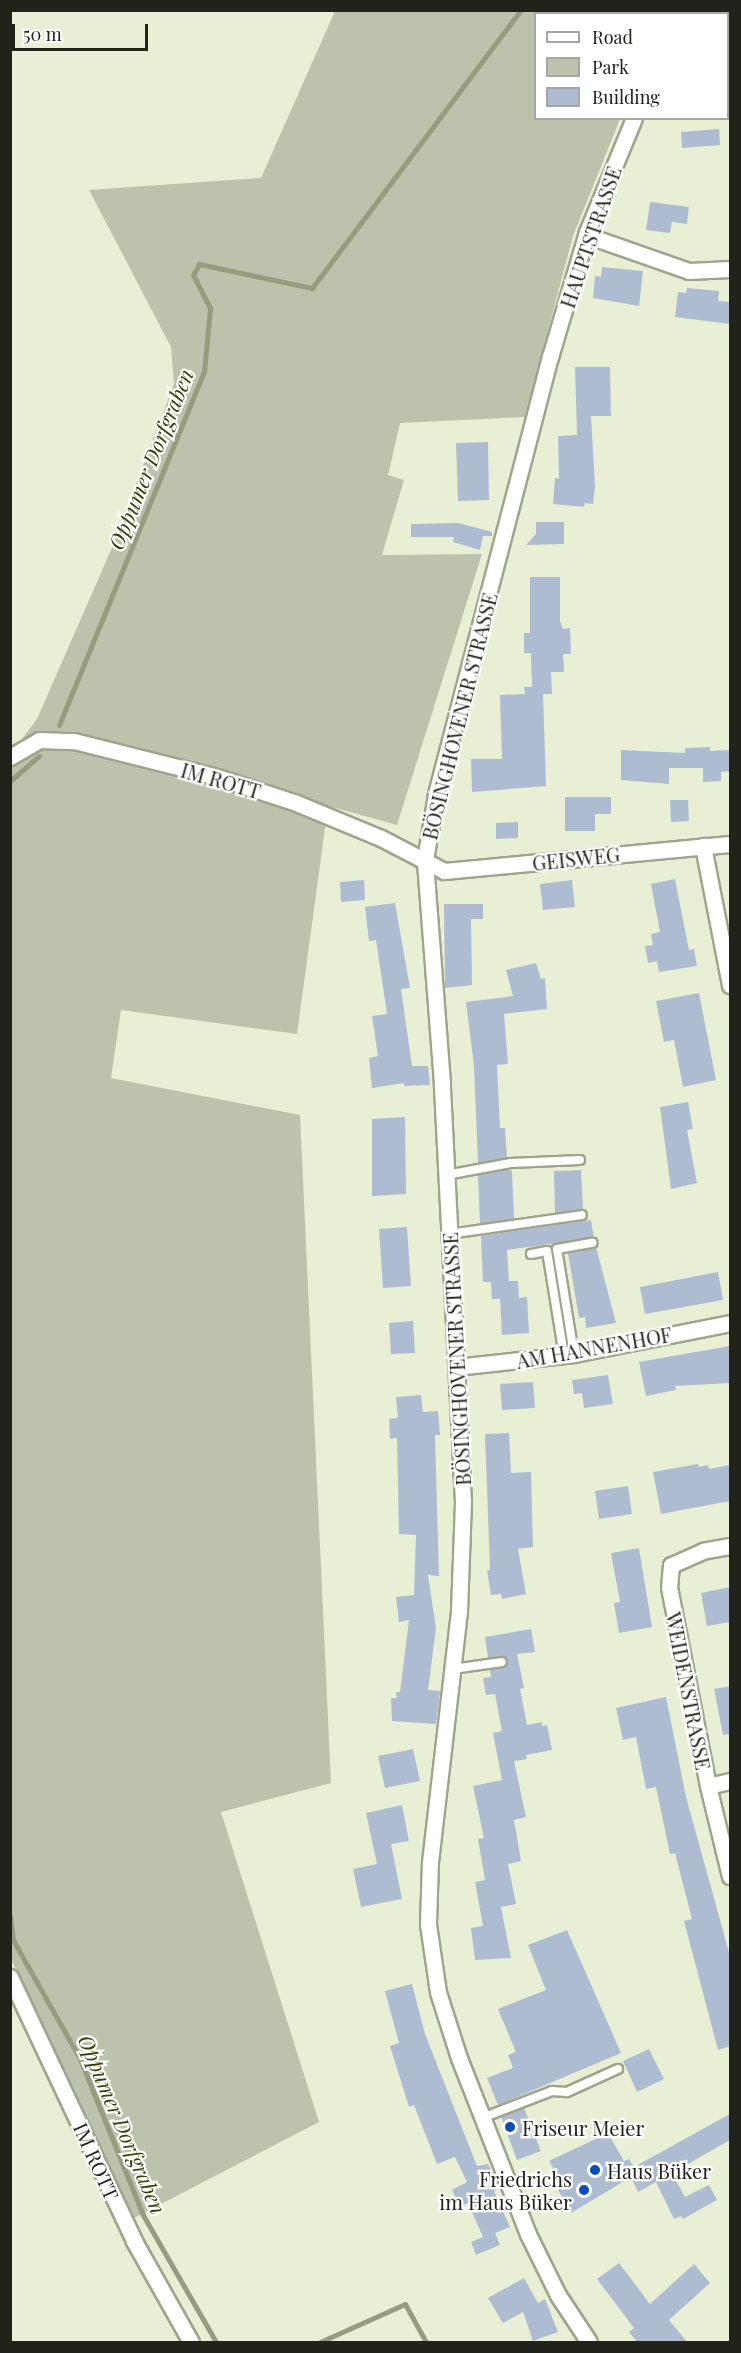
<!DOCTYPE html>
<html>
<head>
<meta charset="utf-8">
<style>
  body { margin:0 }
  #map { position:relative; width:741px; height:2353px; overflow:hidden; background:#e9efd5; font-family:"Playfair Display",serif }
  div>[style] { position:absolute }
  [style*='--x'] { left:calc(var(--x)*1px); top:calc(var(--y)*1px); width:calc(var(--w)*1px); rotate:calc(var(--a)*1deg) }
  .green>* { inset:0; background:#bdc2ad }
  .stream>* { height:5px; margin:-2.5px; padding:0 2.5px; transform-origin:2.5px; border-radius:2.5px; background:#969c7d }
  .building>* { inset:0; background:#aebcd2 }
  .roads { filter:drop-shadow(2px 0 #9fa48c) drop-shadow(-2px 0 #9fa48c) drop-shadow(0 2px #9fa48c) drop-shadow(0 -2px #9fa48c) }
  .service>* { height:8px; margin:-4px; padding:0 4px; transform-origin:4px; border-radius:4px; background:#fff }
  .minor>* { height:15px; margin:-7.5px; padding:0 7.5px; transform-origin:7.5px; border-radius:7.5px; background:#fff }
  .dots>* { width:16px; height:16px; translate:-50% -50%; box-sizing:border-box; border:3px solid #fff; border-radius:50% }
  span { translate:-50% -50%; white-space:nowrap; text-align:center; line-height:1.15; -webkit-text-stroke:4.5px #fff; paint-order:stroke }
  .street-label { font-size:20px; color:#21231a }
  .poi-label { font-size:20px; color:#21231a }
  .left { translate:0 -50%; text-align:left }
  .right { translate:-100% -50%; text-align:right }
  .water-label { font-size:21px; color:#393f08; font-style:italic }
  .frame { position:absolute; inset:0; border:12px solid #21231a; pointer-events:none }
  .legend { position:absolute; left:534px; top:12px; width:195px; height:108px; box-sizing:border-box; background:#fff; border:2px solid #a6a7a3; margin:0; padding:8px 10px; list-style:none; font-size:18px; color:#21231a }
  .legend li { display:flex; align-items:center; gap:12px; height:30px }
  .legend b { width:30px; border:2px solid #a6a7a3 }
  .scale { position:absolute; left:12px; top:24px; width:136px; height:27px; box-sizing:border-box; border:3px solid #21231a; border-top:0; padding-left:8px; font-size:18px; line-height:21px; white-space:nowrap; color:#21231a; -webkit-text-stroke:4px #fff; paint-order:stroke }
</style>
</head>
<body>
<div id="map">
  <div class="green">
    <i style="clip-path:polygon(335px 11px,669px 11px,536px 14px,536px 118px,620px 119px,573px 236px,525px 417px,400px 423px,388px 475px,404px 480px,382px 555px,482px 554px,397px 825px,328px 806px,297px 1034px,121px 1010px,111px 1078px,300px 1115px,331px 1783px,221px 1812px,319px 2122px,132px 2219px,11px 1959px,10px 755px,37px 719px,111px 550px,174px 384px,171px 347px,89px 190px,261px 178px)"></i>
  </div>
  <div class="stream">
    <i style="--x:59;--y:725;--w:382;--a:-67.7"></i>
    <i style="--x:204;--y:372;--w:64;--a:-84.6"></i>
    <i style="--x:210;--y:308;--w:37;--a:-117"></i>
    <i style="--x:193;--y:275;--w:13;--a:-61"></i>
    <i style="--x:199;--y:264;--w:116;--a:12"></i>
    <i style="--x:312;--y:288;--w:348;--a:-53.1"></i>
    <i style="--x:10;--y:781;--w:38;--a:-41"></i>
    <i style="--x:10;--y:1916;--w:24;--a:83"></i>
    <i style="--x:13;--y:1940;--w:137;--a:60.6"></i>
    <i style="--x:80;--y:2059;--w:168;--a:68"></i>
    <i style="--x:143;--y:2215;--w:146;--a:60.1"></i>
    <i style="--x:320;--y:2342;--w:93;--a:-24.1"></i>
    <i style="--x:405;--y:2304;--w:43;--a:61.1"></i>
  </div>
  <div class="building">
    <i style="clip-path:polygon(719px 129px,720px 145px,682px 148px,681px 132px)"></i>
    <i style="clip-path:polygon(650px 202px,689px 207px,687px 224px,672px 222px,670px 233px,646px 230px)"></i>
    <i style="clip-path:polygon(602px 267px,643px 271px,639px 306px,593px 298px,595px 276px,601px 277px)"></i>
    <i style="clip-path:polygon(687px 288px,719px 291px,718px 301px,730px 302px,730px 324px,675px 317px,678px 292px,686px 293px)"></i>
    <i style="clip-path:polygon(575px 367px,610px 367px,611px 416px,591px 416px,595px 486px,593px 504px,585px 503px,584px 507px,553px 504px,555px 478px,559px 479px,558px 436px,577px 435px)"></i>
    <i style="clip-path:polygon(488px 442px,489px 500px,458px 501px,456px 443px)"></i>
    <i style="clip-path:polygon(536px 522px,564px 522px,564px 544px,526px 545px,536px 534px)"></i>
    <i style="clip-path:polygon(458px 523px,492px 532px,492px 536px,483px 536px,480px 550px,453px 542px,454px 537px,411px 537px,411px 524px)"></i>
    <i style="clip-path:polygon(530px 577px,560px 577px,560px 621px,563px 629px,570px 628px,571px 654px,563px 654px,564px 672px,551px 672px,552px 694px,543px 694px,546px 786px,472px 792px,471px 759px,502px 759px,500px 695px,525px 694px,524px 687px,532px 687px,531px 653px,524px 653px,524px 633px,530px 633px)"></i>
    <i style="clip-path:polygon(710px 747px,710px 751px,730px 750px,730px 771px,721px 772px,721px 781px,703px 782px,703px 768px,669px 768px,669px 784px,621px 780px,621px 750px,685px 753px,685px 748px)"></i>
    <i style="clip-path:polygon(565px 797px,611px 797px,611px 814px,595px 814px,595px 831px,565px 831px)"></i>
    <i style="clip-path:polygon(670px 800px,688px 800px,689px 821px,671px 822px)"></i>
    <i style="clip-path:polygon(518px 822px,518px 838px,496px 839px,496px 823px)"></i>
    <i style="clip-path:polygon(675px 879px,689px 950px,694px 949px,697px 966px,659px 972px,657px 961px,648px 963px,645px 946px,653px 945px,651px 934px,660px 932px,651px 884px)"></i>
    <i style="clip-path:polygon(364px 880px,365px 900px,341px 902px,340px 882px)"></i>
    <i style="clip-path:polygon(572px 880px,575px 907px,543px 910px,540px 884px)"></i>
    <i style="clip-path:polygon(395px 903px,410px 988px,401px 989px,412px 1066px,428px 1066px,430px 1085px,404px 1086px,404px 1083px,372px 1088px,369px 1058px,378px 1056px,372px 1016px,387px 1014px,376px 940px,369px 941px,365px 907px)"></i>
    <i style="clip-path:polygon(444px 904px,483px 904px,483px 919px,471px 919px,472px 985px,445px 988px)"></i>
    <i style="clip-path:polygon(536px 963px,541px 979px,545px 978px,547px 1009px,504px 1014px,508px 1064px,497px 1065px,500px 1128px,505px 1128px,507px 1158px,478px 1163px,474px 1066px,466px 1002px,513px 996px,506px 970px)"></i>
    <i style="clip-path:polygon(699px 993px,716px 1080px,683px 1087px,674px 1040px,664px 1042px,656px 1001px)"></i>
    <i style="clip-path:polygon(688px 1102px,693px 1129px,687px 1130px,697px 1183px,671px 1189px,660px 1107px)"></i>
    <i style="clip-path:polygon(405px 1117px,406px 1194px,372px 1196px,372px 1119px)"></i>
    <i style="clip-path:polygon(507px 1170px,512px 1171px,514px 1219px,480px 1224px,478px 1175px)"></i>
    <i style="clip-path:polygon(581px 1170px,583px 1209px,555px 1213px,554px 1171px)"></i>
    <i style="clip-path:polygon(591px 1220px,594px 1238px,507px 1250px,509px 1281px,518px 1281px,519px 1298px,527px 1297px,529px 1333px,502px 1335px,500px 1299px,492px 1299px,491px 1282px,483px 1282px,481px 1236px)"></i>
    <i style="clip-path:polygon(407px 1227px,411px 1286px,383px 1288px,379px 1229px)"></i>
    <i style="clip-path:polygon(596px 1247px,616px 1323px,586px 1328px,585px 1317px,579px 1318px,568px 1253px)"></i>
    <i style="clip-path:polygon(718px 1272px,723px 1300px,645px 1314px,640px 1287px)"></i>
    <i style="clip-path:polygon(413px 1321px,415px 1353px,391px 1354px,389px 1323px)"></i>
    <i style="clip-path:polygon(730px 1346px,730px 1383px,675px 1386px,676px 1390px,646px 1396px,639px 1362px)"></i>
    <i style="clip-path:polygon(608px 1375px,613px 1404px,584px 1408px,582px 1393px,574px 1394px,572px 1380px)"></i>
    <i style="clip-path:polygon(533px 1382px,535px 1408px,502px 1410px,500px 1384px)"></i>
    <i style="clip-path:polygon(421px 1395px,423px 1412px,438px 1411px,440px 1435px,435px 1435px,439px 1576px,428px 1575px,436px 1628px,428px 1690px,440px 1691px,436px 1724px,392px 1721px,391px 1698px,397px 1698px,396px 1692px,400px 1692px,409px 1620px,399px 1622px,396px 1597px,414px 1595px,416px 1535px,399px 1534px,397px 1438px,390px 1439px,389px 1419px,398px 1418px,396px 1397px)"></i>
    <i style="clip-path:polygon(509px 1433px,511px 1473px,531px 1472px,533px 1547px,518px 1549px,526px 1594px,502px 1599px,501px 1594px,491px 1595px,487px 1571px,490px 1570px,485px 1434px)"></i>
    <i style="clip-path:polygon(698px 1464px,699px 1467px,708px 1465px,709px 1469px,730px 1465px,730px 1501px,661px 1514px,653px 1472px)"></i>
    <i style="clip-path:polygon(628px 1486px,632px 1514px,599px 1519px,595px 1491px)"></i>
    <i style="clip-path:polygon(639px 1548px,652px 1627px,619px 1633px,614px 1603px,620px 1602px,611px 1553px)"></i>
    <i style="clip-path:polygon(730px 1587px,730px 1622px,707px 1626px,701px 1593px)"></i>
    <i style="clip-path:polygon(531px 1629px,535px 1652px,517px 1654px,524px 1688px,520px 1689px,527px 1725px,542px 1722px,542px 1726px,547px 1725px,552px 1750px,526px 1755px,527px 1759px,514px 1761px,526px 1817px,514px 1820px,521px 1861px,508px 1864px,516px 1904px,501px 1907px,511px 1958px,475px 1960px,471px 1928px,483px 1926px,475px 1882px,485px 1880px,478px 1839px,484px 1838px,473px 1786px,502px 1780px,493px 1733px,502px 1731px,495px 1694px,486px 1695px,483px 1678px,491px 1677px,490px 1670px,505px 1667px,508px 1662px,504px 1656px,488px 1658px,485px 1637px)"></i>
    <i style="clip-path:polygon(730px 1686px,730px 1734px,723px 1735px,714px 1689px)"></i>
    <i style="clip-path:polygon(666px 1697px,686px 1797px,730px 1956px,730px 2046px,718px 2050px,684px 1921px,692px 1919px,675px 1853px,670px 1854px,656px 1787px,646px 1789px,636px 1737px,623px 1740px,616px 1708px)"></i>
    <i style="clip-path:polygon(413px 1749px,420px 1781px,385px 1788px,378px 1756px)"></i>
    <i style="clip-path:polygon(402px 1805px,409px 1841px,391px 1844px,402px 1899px,361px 1907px,353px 1869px,377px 1864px,366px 1813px)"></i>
    <i style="clip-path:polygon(567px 1930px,621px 2053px,498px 2105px,487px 2078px,513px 2068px,508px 2055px,516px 2052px,498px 2009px,546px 1990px,528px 1945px)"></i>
    <i style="clip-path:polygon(412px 1984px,425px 2034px,477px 2166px,488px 2164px,500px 2188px,494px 2191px,510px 2227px,495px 2233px,500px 2245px,476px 2255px,471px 2242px,483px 2237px,468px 2203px,460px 2207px,452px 2190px,467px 2182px,455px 2157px,437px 2164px,414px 2105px,409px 2107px,390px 2046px,399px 2043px,385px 1991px)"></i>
    <i style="clip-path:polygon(649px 2049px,664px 2079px,637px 2092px,623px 2061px)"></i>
    <i style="clip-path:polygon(524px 2108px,541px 2151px,517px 2160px,501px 2117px)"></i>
    <i style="clip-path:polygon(730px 2114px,730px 2140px,672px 2173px,685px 2197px,709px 2185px,717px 2200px,683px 2219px,681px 2216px,674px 2219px,656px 2182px,638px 2192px,631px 2177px,571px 2213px,558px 2190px,564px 2185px,549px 2161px,608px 2133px,624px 2161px,629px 2159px,634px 2167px)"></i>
    <i style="clip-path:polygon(619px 2263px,650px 2304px,694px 2264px,710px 2283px,669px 2320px,688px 2343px,638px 2343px,629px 2332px,634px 2328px,597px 2279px)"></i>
    <i style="clip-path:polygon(524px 2278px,538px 2303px,545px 2299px,558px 2332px,533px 2341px,523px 2312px,503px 2323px,488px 2298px)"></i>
  </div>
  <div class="roads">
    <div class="service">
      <i style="--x:446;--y:1175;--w:66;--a:-10.5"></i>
      <i style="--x:511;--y:1163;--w:69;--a:-2.5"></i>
      <i style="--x:449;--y:1234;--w:134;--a:-8.1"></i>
      <i style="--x:531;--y:1254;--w:16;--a:-11"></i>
      <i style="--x:547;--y:1251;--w:106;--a:80.8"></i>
      <i style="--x:574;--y:1354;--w:106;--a:-99.2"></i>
      <i style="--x:557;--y:1249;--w:36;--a:-10"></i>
      <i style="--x:453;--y:1669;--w:49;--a:-8.1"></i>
      <i style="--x:482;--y:2118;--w:75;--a:-21.1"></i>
      <i style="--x:552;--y:2091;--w:15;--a:4"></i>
      <i style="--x:567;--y:2092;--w:56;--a:-24.3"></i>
    </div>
    <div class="minor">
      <i style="--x:681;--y:14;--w:4;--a:-63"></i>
      <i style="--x:586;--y:235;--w:109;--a:19.3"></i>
      <i style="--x:689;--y:271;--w:41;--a:-2.8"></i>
      <i style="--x:10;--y:757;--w:34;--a:-30"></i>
      <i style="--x:39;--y:740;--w:35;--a:2"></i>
      <i style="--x:74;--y:741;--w:147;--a:14.1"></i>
      <i style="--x:217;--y:777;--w:81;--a:18"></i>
      <i style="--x:294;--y:802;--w:94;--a:22.5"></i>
      <i style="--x:381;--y:838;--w:71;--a:27.6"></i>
      <i style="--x:444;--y:871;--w:287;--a:-5.4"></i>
      <i style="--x:703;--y:846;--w:142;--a:79"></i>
      <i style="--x:456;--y:1367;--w:119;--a:-6.3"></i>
      <i style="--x:574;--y:1354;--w:159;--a:-11.2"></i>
      <i style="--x:730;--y:1546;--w:27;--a:170"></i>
      <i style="--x:703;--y:1551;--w:35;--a:156"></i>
      <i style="--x:671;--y:1565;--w:22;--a:95"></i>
      <i style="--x:669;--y:1587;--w:203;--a:78.9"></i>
      <i style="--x:708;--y:1786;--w:93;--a:76.3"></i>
      <i style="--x:708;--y:1786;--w:23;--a:-13"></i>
      <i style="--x:10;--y:1977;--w:292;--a:64.8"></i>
      <i style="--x:134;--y:2241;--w:116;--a:60.6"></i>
      <i style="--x:589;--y:2342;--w:56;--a:-123.4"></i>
      <i style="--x:558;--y:2295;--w:68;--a:-116.2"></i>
      <i style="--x:528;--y:2234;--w:189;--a:-111.4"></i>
      <i style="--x:459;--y:2058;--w:69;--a:-107.7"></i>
      <i style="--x:438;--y:1992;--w:69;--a:-98.4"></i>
      <i style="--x:428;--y:1924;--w:62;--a:-88.2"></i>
      <i style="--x:430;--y:1862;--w:253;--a:-83.4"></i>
      <i style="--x:459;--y:1611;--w:109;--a:-87.9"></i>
      <i style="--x:463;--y:1502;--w:420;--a:-92.9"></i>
      <i style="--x:442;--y:1083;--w:224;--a:-94.4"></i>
      <i style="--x:425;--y:860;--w:67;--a:-80.5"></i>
      <i style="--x:436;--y:794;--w:452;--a:-75.4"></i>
      <i style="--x:550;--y:357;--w:130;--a:-73.5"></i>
      <i style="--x:587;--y:232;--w:123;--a:-67.6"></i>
    </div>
  </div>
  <div class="dots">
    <i style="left:510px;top:2127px;background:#074db8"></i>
    <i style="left:595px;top:2170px;background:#074db8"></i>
    <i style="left:584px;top:2190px;background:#074db8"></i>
  </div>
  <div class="street-label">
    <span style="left:590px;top:237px;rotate:-71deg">HAUPTSTRASSE</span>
    <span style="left:459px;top:716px;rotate:-76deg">BÖSINGHOVENER STRASSE</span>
    <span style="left:221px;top:780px;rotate:16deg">IM ROTT</span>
    <span style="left:576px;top:858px;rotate:-6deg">GEISWEG</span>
    <span style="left:594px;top:1347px;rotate:-10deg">AM HANNENHOF</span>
    <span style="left:456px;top:1359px;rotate:-93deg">BÖSINGHOVENER STRASSE</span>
    <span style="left:689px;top:1691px;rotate:79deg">WEIDENSTRASSE</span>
    <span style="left:97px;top:2161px;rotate:66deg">IM ROTT</span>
  </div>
  <div class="poi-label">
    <span class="left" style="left:522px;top:2127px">Friseur Meier</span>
    <span class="left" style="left:607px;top:2170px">Haus Büker</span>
    <span class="right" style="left:572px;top:2190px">Friedrichs<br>im Haus Büker</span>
  </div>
  <div class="water-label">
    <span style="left:150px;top:459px;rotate:-68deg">Oppumer Dorfgraben</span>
    <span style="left:123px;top:2124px;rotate:67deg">Oppumer Dorfgraben</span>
  </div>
  <div class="frame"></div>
  <ul class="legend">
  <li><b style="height:8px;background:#fff"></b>Road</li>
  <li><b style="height:16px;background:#bdc2ad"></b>Park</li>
  <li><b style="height:16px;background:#aebcd2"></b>Building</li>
  </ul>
  <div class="scale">50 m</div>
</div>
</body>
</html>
